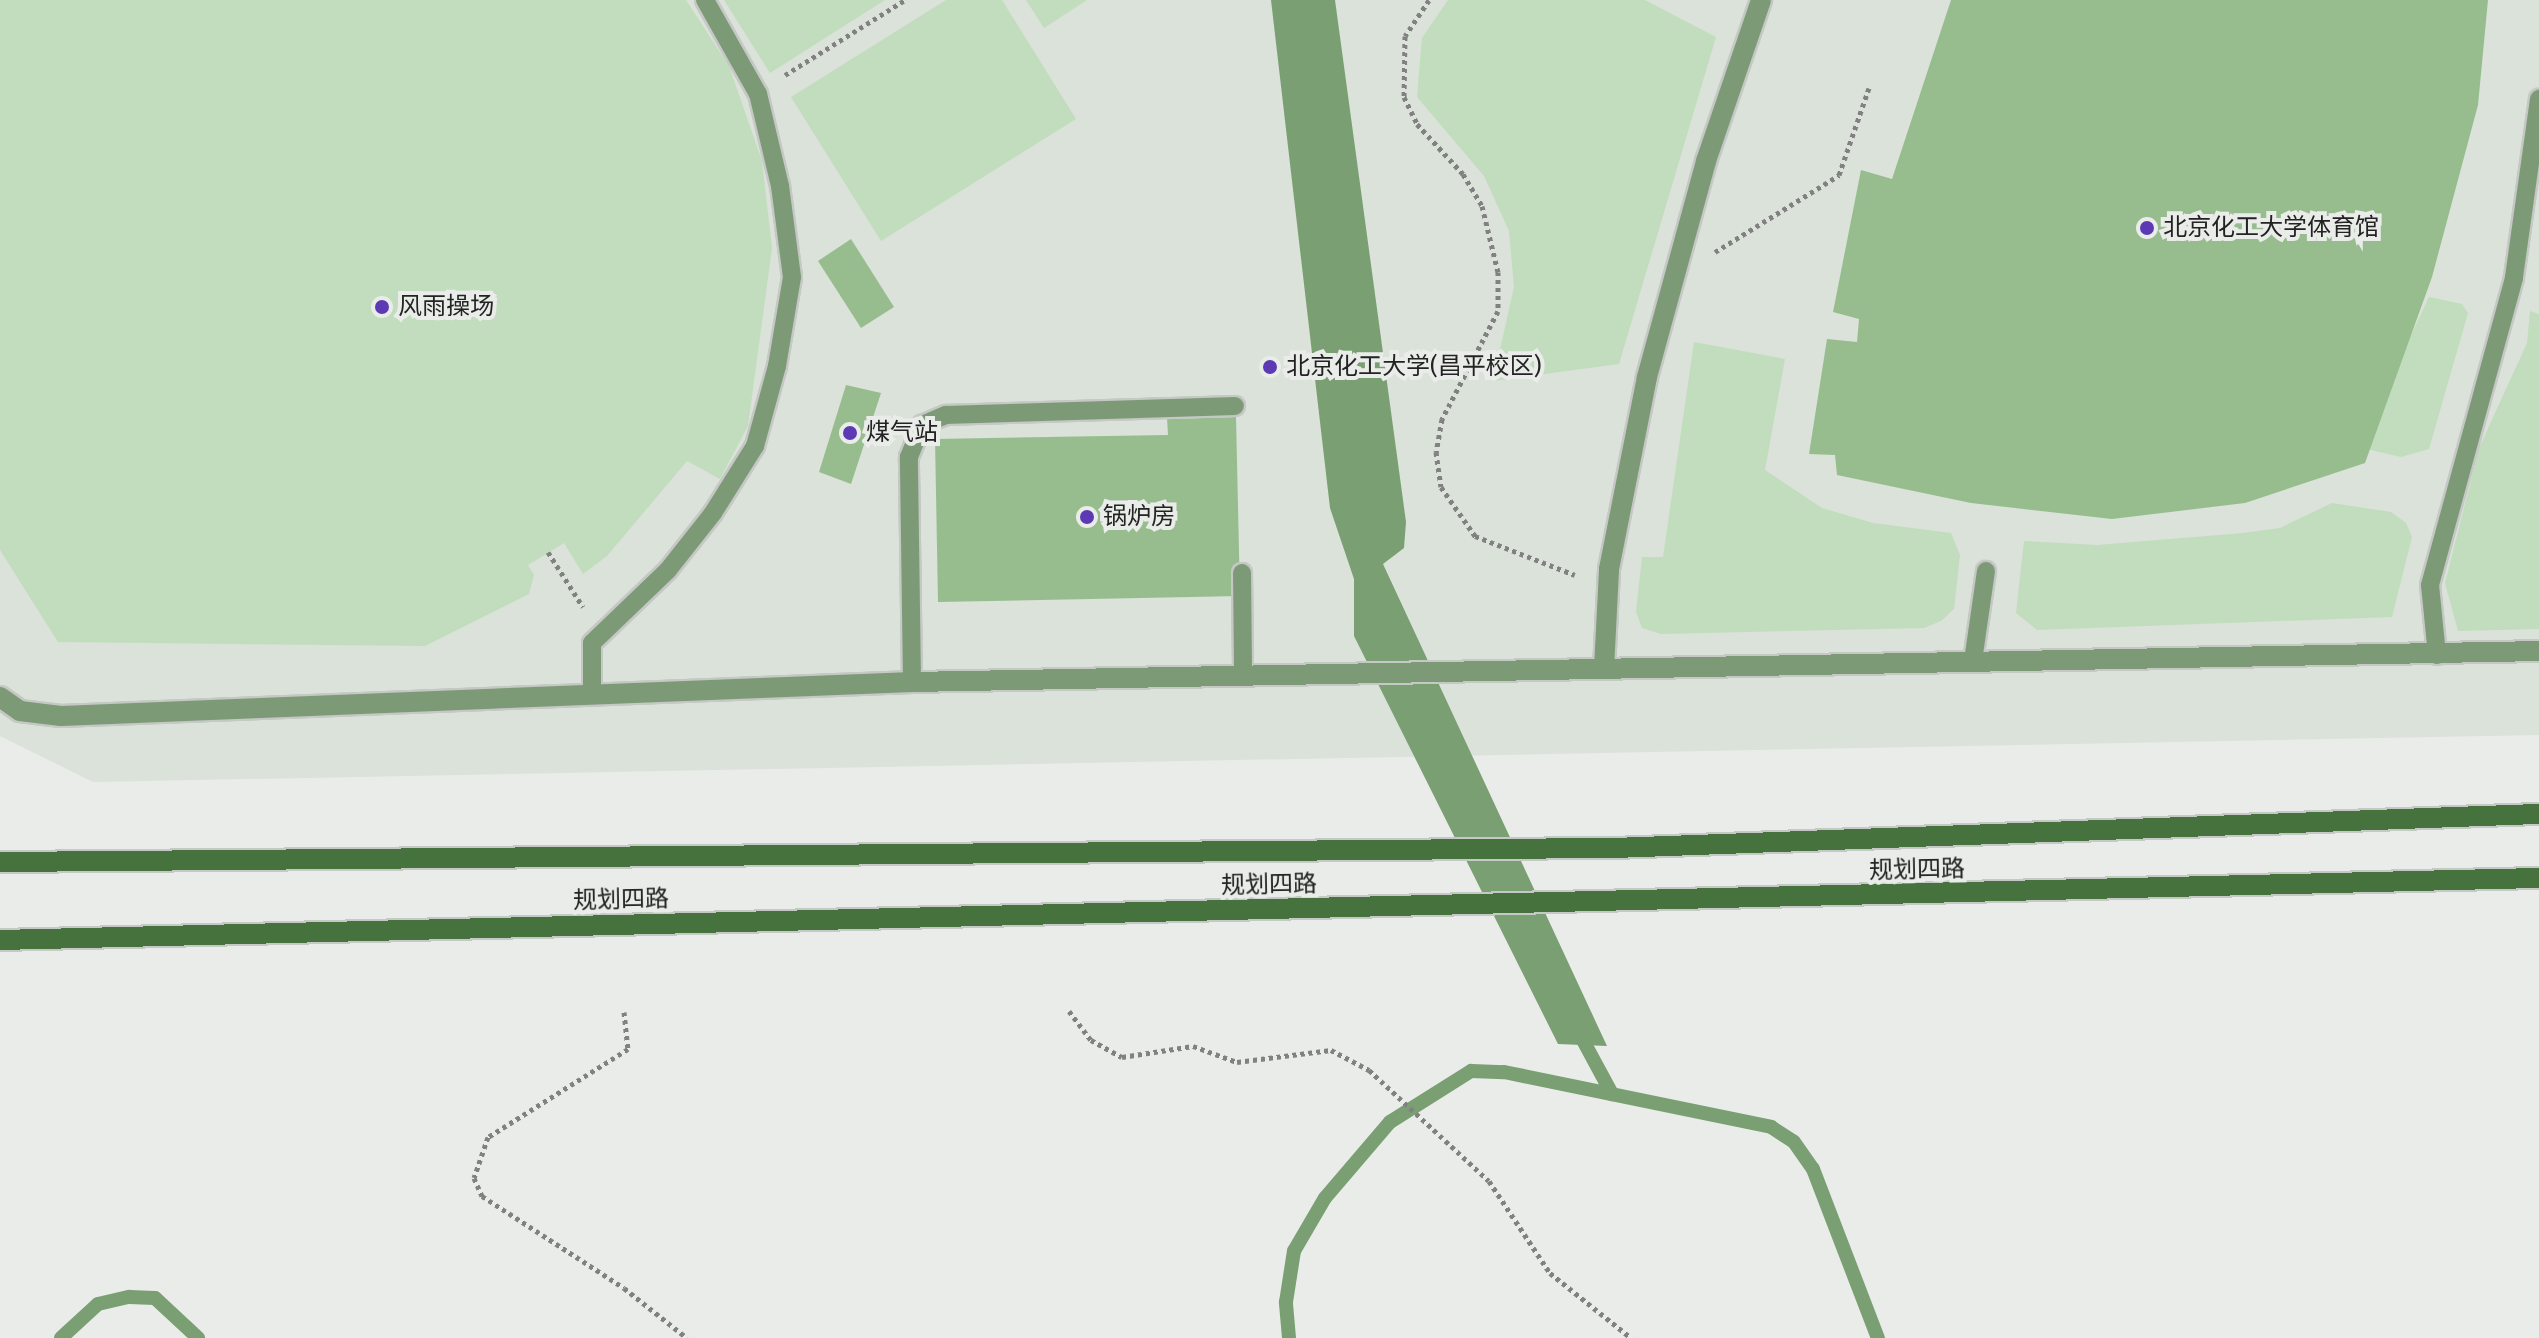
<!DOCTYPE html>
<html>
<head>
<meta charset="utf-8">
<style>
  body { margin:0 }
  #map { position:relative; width:2539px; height:1338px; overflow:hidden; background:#e9ece9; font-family:"Fira Sans","Noto Sans SC",sans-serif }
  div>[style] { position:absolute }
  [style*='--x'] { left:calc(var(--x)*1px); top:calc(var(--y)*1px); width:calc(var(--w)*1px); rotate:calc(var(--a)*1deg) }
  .built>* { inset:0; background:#dae2d9 }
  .green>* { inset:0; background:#c2ddbd }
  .water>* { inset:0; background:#7a9f73 }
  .stream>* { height:14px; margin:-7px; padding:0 7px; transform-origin:7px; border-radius:7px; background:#7a9f73 }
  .building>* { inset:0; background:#97bd8f }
  .path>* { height:5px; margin-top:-2.5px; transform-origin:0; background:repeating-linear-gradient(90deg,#808180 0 4px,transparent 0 8px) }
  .roads { filter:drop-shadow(2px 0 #c5c8c5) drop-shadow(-2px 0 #c5c8c5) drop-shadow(0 2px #c5c8c5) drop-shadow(0 -2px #c5c8c5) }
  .lane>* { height:18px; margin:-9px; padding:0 9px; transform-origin:9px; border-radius:9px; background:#7c9a76 }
  .street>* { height:20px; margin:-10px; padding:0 10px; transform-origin:10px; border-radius:10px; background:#7c9a76 }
  .secondary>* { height:20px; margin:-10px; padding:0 10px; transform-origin:10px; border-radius:10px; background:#46723e }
  .dots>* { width:22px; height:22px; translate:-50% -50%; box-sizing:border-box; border:4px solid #e9ece9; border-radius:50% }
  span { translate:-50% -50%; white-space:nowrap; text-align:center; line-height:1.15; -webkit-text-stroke:8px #e9ece9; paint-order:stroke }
  .poi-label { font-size:24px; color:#222322 }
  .left { translate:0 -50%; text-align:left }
  .street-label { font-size:24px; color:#222322 }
</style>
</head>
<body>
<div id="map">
  <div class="built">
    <i style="clip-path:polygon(0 0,2539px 0,2539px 735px,93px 782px,0 736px)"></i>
  </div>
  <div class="green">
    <i style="clip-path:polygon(0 0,686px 0,729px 66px,762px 161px,772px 248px,748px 426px,720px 479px,687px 461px,607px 556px,583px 574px,564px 543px,528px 565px,534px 575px,529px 594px,425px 646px,58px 642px,0 550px)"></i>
    <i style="clip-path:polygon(724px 0,885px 0,770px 73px)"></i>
    <i style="clip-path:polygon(946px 0,1002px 0,1076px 119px,881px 241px,791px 97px)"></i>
    <i style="clip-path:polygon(1026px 0,1087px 0,1044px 28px)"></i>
    <i style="clip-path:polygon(1448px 0,1645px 0,1716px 37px,1619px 364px,1493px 381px,1514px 287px,1509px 231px,1484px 176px,1417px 97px,1422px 38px)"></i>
    <i style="clip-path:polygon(2429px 297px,2462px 304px,2468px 313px,2429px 449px,2401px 457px,2358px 447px)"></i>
    <i style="clip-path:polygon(2530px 311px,2539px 314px,2539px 629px,2458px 631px,2445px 583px,2479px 448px,2527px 343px)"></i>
    <i style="clip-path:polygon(1694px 342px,1785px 359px,1765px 470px,1822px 508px,1873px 523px,1951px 533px,1960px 555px,1954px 609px,1941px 621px,1924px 628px,1661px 634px,1642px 628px,1636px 612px,1642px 557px,1663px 557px)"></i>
    <i style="clip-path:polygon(2332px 503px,2391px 512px,2406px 523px,2412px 537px,2392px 617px,2037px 630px,2016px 613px,2024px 541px,2097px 545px,2243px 533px,2280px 528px)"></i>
  </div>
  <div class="water">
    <i style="clip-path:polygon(1271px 0,1335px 0,1406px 522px,1404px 548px,1383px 564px,1607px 1046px,1558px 1044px,1354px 636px,1354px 579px,1330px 508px)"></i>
  </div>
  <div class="stream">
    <i style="--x:1578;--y:1031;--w:72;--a:61.6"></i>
    <i style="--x:61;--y:1338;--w:50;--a:-42.6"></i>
    <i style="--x:98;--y:1304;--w:32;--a:-13"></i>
    <i style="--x:129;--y:1297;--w:26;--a:2"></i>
    <i style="--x:155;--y:1298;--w:59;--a:42.9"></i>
    <i style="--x:1289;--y:1338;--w:36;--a:-95"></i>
    <i style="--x:1286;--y:1302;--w:52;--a:-81.1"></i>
    <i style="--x:1294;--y:1251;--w:61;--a:-59.7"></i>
    <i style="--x:1325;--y:1198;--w:100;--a:-49.5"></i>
    <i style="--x:1390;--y:1122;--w:96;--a:-32.2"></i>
    <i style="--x:1471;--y:1071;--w:33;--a:2"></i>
    <i style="--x:1504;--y:1072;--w:273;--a:11.6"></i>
    <i style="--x:1771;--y:1127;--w:27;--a:33"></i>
    <i style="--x:1794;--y:1142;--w:33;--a:55"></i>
    <i style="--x:1813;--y:1169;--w:181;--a:69"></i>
  </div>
  <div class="building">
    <i style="clip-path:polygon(1951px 0,2488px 0,2478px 105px,2432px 277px,2365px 463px,2245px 503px,2112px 519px,1971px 503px,1837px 475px,1835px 455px,1809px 454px,1827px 339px,1857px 342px,1859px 319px,1833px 312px,1861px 170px,1892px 179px)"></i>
    <i style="clip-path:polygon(851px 239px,894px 307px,861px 328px,818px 261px)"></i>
    <i style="clip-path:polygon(846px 385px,881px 393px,851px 484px,819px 472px)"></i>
    <i style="clip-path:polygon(1236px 417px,1240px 596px,938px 602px,935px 439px,1168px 435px,1167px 418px)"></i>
  </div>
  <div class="path">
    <i style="--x:1429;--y:0;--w:43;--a:123.7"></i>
    <i style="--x:1405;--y:36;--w:61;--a:90.9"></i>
    <i style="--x:1404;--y:97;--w:30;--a:64"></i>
    <i style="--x:1417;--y:124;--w:68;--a:47.4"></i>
    <i style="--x:1463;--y:174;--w:37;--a:59"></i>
    <i style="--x:1482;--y:206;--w:68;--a:76.4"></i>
    <i style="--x:1498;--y:272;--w:39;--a:90"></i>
    <i style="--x:1498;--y:311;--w:122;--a:117.4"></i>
    <i style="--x:1442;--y:419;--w:34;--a:100"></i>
    <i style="--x:1436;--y:452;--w:35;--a:82"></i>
    <i style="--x:1441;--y:487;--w:60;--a:55.2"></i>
    <i style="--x:1475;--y:536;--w:107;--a:21.3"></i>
    <i style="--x:785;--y:75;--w:142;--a:-32"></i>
    <i style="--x:1715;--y:252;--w:146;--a:-31.8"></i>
    <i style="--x:1839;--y:175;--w:92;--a:-71"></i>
    <i style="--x:548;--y:552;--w:65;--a:57.5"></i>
    <i style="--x:1069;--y:1011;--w:36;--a:53"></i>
    <i style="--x:1091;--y:1040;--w:35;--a:29"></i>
    <i style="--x:1122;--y:1057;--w:72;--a:-8.8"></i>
    <i style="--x:1193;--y:1046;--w:47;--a:20"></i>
    <i style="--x:1237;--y:1062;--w:95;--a:-7.3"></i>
    <i style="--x:1331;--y:1050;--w:43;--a:27.8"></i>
    <i style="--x:1369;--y:1070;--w:163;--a:42.8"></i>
    <i style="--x:1489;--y:1181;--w:110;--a:56.5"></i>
    <i style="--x:1550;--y:1273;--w:104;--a:38.7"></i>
    <i style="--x:624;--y:1012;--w:37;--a:84"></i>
    <i style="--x:628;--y:1049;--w:165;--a:147.8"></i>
    <i style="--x:488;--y:1137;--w:43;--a:108.9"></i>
    <i style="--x:474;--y:1178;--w:20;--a:66"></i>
    <i style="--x:482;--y:1196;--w:169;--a:32.9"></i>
    <i style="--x:624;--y:1288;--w:80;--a:38.4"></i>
  </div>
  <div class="roads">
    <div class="lane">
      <i style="--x:1242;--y:573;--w:103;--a:89.4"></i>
      <i style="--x:2437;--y:655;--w:70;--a:-95.7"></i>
      <i style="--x:2430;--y:585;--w:319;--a:-74.7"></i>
      <i style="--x:2514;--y:277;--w:180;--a:-82"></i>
      <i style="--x:1973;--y:661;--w:91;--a:-81.8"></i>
      <i style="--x:912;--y:682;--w:225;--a:-90.8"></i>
      <i style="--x:909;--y:457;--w:35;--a:-68"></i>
      <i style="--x:922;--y:425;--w:26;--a:-23"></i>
      <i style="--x:946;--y:415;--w:289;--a:-1.8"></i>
      <i style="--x:592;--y:695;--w:52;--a:-90"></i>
      <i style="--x:592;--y:643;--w:105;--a:-43.8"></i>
      <i style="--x:668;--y:570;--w:73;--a:-51.7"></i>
      <i style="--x:713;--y:513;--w:79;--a:-57.9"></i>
      <i style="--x:755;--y:446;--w:83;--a:-74.6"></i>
      <i style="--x:777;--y:366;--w:90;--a:-80.4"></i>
      <i style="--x:792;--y:277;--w:92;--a:-97.5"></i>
      <i style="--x:780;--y:186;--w:95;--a:-103.4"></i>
      <i style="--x:758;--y:94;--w:108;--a:-119.4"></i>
    </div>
    <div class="street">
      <i style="--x:1604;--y:669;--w:100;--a:-87.1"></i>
      <i style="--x:1609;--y:569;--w:196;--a:-78.8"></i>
      <i style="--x:1647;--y:377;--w:224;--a:-74.7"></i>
      <i style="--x:1706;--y:161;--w:170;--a:-71.1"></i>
      <i style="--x:0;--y:697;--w:24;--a:35"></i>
      <i style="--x:20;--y:711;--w:41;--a:7"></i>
      <i style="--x:61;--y:716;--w:852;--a:-2.29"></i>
      <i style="--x:912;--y:682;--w:1627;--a:-1.09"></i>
    </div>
    <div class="secondary">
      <i style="--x:0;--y:862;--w:1614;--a:-0.5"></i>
      <i style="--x:1614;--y:848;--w:926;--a:-2.11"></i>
      <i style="--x:0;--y:940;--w:2540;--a:-1.4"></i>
    </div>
  </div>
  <div class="dots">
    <i style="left:2147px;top:228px;background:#5c3ab3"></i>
    <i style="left:382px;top:307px;background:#5c3ab3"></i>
    <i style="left:1270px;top:367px;background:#5c3ab3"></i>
    <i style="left:850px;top:433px;background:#5c3ab3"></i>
    <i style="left:1087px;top:517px;background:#5c3ab3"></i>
  </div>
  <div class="poi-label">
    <span class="left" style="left:2163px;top:228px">北京化工大学体育馆</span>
    <span class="left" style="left:398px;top:307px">风雨操场</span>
    <span class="left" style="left:1286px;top:367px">北京化工大学(昌平校区)</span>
    <span class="left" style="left:866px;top:433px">煤气站</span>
    <span class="left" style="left:1103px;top:517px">锅炉房</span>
  </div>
  <div class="street-label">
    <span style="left:1917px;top:870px;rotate:-1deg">规划四路</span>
    <span style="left:1269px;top:885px;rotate:-1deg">规划四路</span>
    <span style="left:621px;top:900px;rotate:-1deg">规划四路</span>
  </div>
</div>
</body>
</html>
